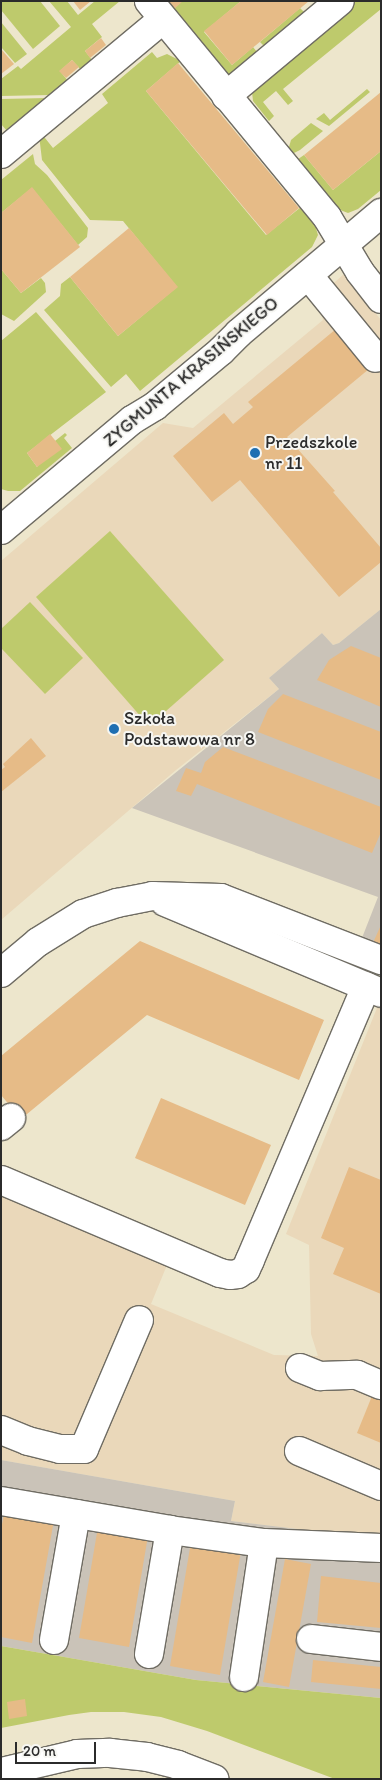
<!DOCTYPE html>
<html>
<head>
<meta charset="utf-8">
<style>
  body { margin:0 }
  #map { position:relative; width:382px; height:1780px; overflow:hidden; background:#ede6cc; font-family:Itim,sans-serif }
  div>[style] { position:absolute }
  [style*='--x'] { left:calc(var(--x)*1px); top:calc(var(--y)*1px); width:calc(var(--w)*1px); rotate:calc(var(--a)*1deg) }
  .built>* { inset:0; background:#ead8ba }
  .industrial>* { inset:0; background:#cac3b8 }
  .green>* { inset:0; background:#beca6c }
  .building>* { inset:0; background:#e6bb87 }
  .roads { filter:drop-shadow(1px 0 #6f6c63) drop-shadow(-1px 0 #6f6c63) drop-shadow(0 1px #6f6c63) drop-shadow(0 -1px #6f6c63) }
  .minor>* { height:28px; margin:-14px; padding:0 14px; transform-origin:14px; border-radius:14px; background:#fff }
  .dots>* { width:14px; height:14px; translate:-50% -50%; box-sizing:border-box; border:2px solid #f6f6f2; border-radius:50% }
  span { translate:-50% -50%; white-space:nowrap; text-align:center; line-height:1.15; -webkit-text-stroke:4px #f6f6f2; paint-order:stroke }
  .street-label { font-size:18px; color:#2b2b2b }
  .poi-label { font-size:18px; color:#2b2b2b }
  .left { translate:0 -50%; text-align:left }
  .frame { position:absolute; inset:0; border:2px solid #2b2b2b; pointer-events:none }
  .scale { position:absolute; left:15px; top:1742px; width:81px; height:22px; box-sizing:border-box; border:2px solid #2b2b2b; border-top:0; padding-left:6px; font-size:15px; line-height:18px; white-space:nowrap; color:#2b2b2b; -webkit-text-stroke:4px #f6f6f2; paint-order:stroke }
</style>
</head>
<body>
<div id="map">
  <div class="built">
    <i style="clip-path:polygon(344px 274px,381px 320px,381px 609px,339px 643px,333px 645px,322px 633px,269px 678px,279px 689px,176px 770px,1px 920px,1px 561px,163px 423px,193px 428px,323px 320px,318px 297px)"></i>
    <i style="clip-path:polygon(381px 998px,381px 1539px,231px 1521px,235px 1501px,1px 1460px,1px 1195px,167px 1265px,151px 1304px,274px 1355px,318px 1356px,311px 1334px,309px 1245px,286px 1234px)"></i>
  </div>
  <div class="industrial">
    <i style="clip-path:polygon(381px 609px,381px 949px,360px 943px,378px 897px,132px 808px,279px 689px,269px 678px,322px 633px,333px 645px,339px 643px)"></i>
    <i style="clip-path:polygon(1px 1460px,235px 1501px,231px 1521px,381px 1539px,381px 1698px,196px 1680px,1px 1646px)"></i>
  </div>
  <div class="green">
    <i style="clip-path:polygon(1px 1px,40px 1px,60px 26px,33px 49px,1px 10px)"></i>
    <i style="clip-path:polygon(49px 1px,67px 1px,78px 15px,95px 1px,120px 1px,92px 24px,102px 37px,85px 51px,92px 60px,80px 69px,72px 60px,60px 71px,68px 81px,50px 95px,1px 96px,1px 79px,18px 66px,21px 69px,71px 27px)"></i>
    <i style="clip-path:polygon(183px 1px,241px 1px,204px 32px,232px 65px,253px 47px,257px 52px,227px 77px,170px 7px)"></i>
    <i style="clip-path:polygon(352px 1px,381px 1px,381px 9px,283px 89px,293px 101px,288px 105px,276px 91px,263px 102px,274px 116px,269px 121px,253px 101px,252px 92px)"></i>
    <i style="clip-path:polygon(300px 8px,305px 13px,264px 46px,260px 42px)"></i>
    <i style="clip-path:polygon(1px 22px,27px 54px,15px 63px,1px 47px)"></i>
    <i style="clip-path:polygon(152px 52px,157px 58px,167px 54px,181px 61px,146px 91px,266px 235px,301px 207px,315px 225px,318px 235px,312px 247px,140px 391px,126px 374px,111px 387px,44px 310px,60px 296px,61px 284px,70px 277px,118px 336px,177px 287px,123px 221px,90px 220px,42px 160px,39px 135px,41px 133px,53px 148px,108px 103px,102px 94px)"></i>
    <i style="clip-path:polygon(367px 89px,370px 92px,329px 126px,316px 119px,324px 113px,330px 120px)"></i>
    <i style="clip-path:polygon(47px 98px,7px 131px,1px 124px,1px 99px)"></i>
    <i style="clip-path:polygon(311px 123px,323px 131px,300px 150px,286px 157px,291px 140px)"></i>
    <i style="clip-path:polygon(381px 151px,381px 190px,358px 209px,348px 213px,335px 208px,291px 164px,304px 155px,333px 190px)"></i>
    <i style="clip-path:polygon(33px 154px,35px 164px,47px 175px,88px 228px,87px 237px,78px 245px,32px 188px,1px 213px,1px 180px)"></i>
    <i style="clip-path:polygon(1px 269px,21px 293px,41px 278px,45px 283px,46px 292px,14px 321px,1px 314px)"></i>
    <i style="clip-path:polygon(36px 312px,106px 392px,27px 453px,37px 467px,55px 441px,65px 433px,67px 435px,64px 438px,72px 448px,20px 491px,8px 491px,1px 489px,1px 341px)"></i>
    <i style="clip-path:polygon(110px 531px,224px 660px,149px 726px,36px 597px)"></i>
    <i style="clip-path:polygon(30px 602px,83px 658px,45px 694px,1px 648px,1px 629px)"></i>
    <i style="clip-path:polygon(1px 1646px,196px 1680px,381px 1698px,381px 1779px,335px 1779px,207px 1731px,161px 1717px,124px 1712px,91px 1712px,69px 1715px,1px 1728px)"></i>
  </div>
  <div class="building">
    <i style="clip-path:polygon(73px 1px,91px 1px,80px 10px)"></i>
    <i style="clip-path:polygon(164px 1px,183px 1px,173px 10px)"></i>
    <i style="clip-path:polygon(241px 1px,309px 1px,232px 65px,204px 31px)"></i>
    <i style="clip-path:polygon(101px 38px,106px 45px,90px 58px,85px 51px)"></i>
    <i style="clip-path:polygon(1px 49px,14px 64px,1px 74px)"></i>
    <i style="clip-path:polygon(72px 60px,79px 67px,66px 78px,59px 71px)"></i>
    <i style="clip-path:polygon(178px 63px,299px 208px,267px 235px,146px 91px)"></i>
    <i style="clip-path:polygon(381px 92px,381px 151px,333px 190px,304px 155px)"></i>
    <i style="clip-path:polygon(32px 187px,80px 247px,21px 293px,1px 269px,1px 213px)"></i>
    <i style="clip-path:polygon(129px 228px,178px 287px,118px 336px,70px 277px)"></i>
    <i style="clip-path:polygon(336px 329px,369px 369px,287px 437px,335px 491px,333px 492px,381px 548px,381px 562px,339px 597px,240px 480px,212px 502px,173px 456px,224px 413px,233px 424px,253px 407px,248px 402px)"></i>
    <i style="clip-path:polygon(50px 434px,62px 449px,37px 467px,27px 453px)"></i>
    <i style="clip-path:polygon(351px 646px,381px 658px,381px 707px,317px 680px,329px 660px)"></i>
    <i style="clip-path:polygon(283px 694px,381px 732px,381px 780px,258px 732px,268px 709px)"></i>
    <i style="clip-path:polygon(31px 738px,46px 756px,1px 792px,1px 770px,5px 767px,3px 764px)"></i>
    <i style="clip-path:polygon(223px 747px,381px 807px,381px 832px,372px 853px,197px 784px,191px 796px,176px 791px,186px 768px,201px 773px,205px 762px)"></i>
    <i style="clip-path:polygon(381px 925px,381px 949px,372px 945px)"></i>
    <i style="clip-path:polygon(140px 941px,324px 1020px,299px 1080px,147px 1015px,21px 1119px,1px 1095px,1px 1056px)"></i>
    <i style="clip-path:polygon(161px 1098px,271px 1145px,245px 1205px,135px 1158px)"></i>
    <i style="clip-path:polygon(349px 1167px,381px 1180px,381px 1294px,333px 1274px,344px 1248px,321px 1238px)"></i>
    <i style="clip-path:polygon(372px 1396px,381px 1400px,381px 1443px,357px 1433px)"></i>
    <i style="clip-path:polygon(5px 1510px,54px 1520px,32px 1643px,1px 1637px,1px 1529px)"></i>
    <i style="clip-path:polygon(98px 1527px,148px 1536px,129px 1647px,79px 1638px)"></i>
    <i style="clip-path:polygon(191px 1542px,241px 1551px,220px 1675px,170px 1666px)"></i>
    <i style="clip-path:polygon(285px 1559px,311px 1564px,289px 1687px,263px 1682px)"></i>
    <i style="clip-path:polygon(321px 1576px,381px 1583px,381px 1628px,317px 1622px)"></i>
    <i style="clip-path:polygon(313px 1660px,381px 1667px,381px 1689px,311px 1682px)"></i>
    <i style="clip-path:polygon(25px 1699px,27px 1716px,9px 1719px,7px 1702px)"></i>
  </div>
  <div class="roads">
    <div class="minor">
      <i style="--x:149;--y:1;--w:280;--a:50.5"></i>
      <i style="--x:327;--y:217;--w:64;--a:59"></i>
      <i style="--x:360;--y:272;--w:34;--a:52"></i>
      <i style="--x:226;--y:96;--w:148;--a:-39.8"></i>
      <i style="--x:1;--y:154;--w:211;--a:-39.8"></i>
      <i style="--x:308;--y:275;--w:107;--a:50.7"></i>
      <i style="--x:1;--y:530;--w:171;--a:-40"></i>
      <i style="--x:132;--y:420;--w:27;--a:-31"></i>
      <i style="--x:155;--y:406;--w:86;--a:-39.8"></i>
      <i style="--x:221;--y:351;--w:25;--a:-45"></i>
      <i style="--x:239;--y:333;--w:186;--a:-40.2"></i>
      <i style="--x:165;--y:902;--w:234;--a:22.8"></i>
      <i style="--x:1;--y:973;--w:48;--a:-40"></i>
      <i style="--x:38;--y:942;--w:53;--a:-31.9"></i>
      <i style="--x:83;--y:914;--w:36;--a:-18"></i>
      <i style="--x:117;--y:903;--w:36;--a:-11"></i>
      <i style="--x:152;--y:896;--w:69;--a:1.7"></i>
      <i style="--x:221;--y:898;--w:172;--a:21.2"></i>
      <i style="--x:1;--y:1126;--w:13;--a:-39"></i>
      <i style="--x:1;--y:1180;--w:238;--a:23"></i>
      <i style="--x:220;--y:1273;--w:10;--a:11"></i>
      <i style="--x:230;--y:1275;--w:8;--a:-7"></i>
      <i style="--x:238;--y:1274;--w:9;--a:-32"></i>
      <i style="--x:246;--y:1269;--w:10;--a:-66"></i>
      <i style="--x:250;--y:1260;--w:297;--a:-67"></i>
      <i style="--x:300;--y:1368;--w:22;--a:22"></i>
      <i style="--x:320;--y:1376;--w:37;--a:-2"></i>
      <i style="--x:357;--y:1375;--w:26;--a:23"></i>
      <i style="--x:1;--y:1430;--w:29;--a:22"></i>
      <i style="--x:28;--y:1441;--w:33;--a:14"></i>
      <i style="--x:60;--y:1449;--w:24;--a:0"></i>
      <i style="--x:84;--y:1449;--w:140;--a:-66.9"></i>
      <i style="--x:299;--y:1451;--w:89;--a:23.1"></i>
      <i style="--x:1;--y:1501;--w:171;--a:9.7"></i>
      <i style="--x:170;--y:1530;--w:95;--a:7.9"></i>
      <i style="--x:264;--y:1543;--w:117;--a:2.4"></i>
      <i style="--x:311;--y:1639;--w:70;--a:6.5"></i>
      <i style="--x:54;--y:1640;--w:128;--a:-80.1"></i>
      <i style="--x:149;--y:1654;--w:126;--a:-80.4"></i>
      <i style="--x:244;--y:1677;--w:135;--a:-81.5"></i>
      <i style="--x:1;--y:1772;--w:78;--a:-13.3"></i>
      <i style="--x:77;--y:1754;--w:33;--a:-2"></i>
      <i style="--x:110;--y:1753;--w:37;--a:6"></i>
      <i style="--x:147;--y:1757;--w:32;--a:14"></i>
      <i style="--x:178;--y:1765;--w:39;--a:21"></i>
    </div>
  </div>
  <div class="dots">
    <i style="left:255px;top:453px;background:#1f6fb2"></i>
    <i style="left:114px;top:729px;background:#1f6fb2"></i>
  </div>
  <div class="street-label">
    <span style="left:191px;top:372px;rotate:-40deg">ZYGMUNTA KRASIŃSKIEGO</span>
  </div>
  <div class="poi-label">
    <span class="left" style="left:265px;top:453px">Przedszkole<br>nr 11</span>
    <span class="left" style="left:124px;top:729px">Szkoła<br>Podstawowa nr 8</span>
  </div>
  <div class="frame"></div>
  <div class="scale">20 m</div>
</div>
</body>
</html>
